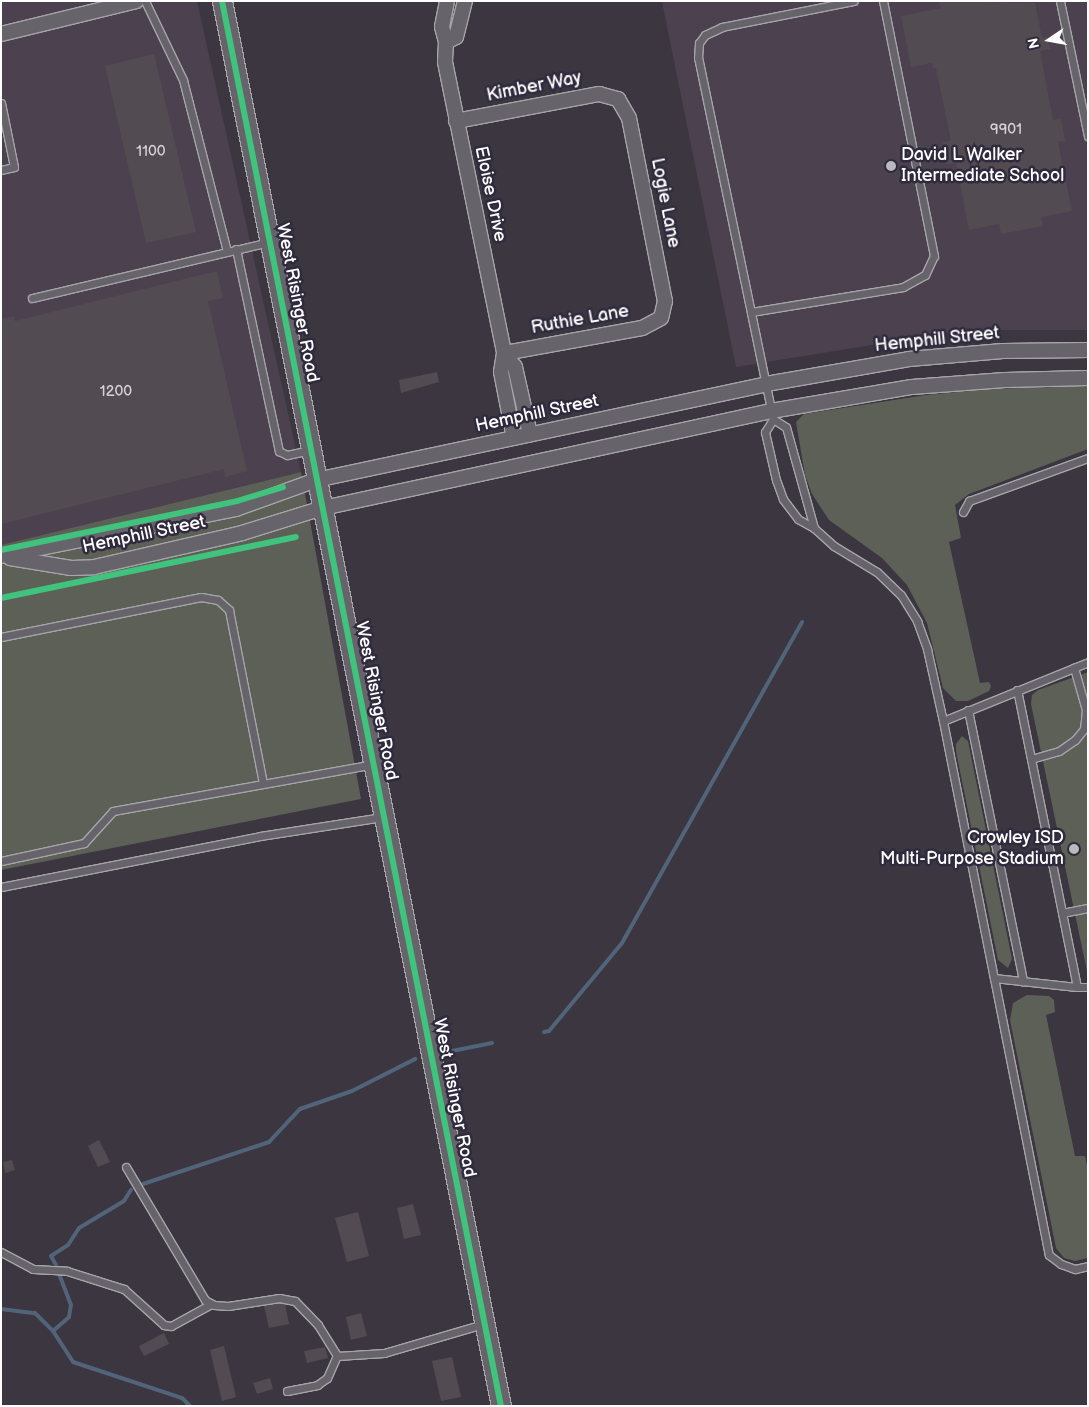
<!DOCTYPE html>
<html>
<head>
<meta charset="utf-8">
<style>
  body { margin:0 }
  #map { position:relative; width:1089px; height:1407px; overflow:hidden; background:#3b3640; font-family:"Balsamiq Sans",sans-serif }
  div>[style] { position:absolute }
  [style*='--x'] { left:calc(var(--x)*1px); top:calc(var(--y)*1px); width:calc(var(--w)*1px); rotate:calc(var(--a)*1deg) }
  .built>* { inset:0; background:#4c414e }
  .green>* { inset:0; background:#5d6056 }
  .stream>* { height:4px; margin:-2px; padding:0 2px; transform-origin:2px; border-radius:2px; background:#516479 }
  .building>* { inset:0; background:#534b52 }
  .roads { filter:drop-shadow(1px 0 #a7a5a9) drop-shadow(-1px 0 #a7a5a9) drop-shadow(0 1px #a7a5a9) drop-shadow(0 -1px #a7a5a9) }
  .lane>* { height:7px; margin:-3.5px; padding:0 3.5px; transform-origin:3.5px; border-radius:3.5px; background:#66646a }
  .street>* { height:14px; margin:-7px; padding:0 7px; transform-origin:7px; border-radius:7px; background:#66646a }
  .secondary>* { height:19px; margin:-9.5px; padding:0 9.5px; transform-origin:9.5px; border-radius:9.5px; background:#66646a }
  .cycleway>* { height:6px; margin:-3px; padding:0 3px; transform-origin:3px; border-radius:3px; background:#40c37c }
  .dots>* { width:14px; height:14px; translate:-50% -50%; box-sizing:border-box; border:2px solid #2f2a3d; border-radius:50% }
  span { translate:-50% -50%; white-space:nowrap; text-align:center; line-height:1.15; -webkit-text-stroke:5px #2f2a3d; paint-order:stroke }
  .number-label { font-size:15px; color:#d4d2d4 }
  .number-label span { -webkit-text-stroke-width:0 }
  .street-label { font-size:18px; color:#fff }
  .poi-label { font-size:18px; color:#fff }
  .left { translate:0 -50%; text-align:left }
  .right { translate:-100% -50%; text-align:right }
  .frame { position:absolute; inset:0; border:2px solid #fff; pointer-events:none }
  .north { position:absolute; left:1024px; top:15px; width:50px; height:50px; -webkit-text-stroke:4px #2f2a3d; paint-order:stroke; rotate:258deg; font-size:14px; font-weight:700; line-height:20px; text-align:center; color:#fff }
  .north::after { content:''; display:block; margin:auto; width:18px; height:22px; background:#fff; clip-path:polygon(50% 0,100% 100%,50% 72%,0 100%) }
</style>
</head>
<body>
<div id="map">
  <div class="built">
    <i style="clip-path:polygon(1px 1px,197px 1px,301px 472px,1px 545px)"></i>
    <i style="clip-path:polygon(1088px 1px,1088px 330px,965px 330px,736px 367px,662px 2px)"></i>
  </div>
  <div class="green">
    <i style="clip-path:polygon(1088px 386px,1088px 449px,969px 494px,955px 505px,961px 538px,949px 542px,980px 683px,989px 682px,991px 686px,989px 691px,968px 701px,956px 701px,943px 688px,927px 623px,907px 585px,882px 558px,829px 520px,812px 494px,805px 475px,796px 422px,804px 414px,926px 395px,989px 389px)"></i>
    <i style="clip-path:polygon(301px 472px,361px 799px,1px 870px,1px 545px)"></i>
    <i style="clip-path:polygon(1088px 672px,1088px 976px,1031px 704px,1032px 695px,1038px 690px)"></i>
    <i style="clip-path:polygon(962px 736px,968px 741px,1012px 959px,1008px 968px,998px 960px,956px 751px,956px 744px)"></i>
    <i style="clip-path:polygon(1027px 995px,1049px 996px,1054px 1000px,1055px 1012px,1046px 1015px,1075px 1156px,1085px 1156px,1088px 1169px,1088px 1258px,1075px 1261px,1064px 1258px,1056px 1248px,1010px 1020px,1013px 1003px)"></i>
  </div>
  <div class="stream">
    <i style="--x:544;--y:1032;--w:5;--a:-11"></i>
    <i style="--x:549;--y:1031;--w:114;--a:-50.3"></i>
    <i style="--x:622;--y:943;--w:368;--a:-60.7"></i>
    <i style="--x:442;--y:1053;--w:51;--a:-11.3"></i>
    <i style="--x:143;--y:1184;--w:133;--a:-18.4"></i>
    <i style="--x:269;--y:1142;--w:45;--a:-46.8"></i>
    <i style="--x:300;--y:1109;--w:55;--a:-19.1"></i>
    <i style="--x:352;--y:1091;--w:71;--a:-26.9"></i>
    <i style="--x:56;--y:1265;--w:10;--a:-119"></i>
    <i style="--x:51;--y:1256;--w:20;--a:-33"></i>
    <i style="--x:68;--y:1245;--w:20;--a:-57"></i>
    <i style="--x:79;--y:1228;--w:52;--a:-31"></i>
    <i style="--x:124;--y:1201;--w:13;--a:-58"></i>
    <i style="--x:1;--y:1309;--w:34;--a:7"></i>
    <i style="--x:35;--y:1313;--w:25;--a:45"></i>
    <i style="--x:53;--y:1331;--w:37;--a:57"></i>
    <i style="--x:73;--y:1362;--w:115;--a:18.3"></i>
    <i style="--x:182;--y:1398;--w:11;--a:45"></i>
    <i style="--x:53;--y:1331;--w:21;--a:-41"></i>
    <i style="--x:69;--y:1317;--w:12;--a:-81"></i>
    <i style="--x:71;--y:1305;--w:33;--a:-111"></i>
  </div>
  <div class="building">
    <i style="clip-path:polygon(939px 1px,1035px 3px,1042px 38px,1047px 37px,1050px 49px,1040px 51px,1053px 120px,1061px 119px,1065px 141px,1058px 142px,1072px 211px,1041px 217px,1043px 226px,1001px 234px,999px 224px,969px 230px,956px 163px,947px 164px,943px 142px,951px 141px,936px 68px,933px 68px,932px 63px,911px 67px,901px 16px,941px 8px)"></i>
    <i style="clip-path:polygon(154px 54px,196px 232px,146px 243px,105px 66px)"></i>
    <i style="clip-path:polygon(217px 271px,223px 298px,208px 301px,247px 471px,225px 477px,224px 469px,1px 524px,1px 319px,14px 316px,15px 321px)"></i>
    <i style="clip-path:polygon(437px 372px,439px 382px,401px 393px,399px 380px)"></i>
    <i style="clip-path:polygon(99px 1140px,110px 1162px,98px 1167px,88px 1146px)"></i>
    <i style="clip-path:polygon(12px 1160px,15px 1170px,5px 1173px,3px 1162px)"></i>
    <i style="clip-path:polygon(413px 1204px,421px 1235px,404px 1239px,397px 1208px)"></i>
    <i style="clip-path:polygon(358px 1212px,369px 1256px,347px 1262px,335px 1218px)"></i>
    <i style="clip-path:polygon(279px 1303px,285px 1304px,289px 1324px,269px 1328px,264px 1306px)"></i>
    <i style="clip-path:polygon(361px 1313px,367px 1336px,351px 1340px,346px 1317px)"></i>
    <i style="clip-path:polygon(164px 1333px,169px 1344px,144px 1356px,139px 1346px)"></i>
    <i style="clip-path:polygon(224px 1346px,236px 1397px,222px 1401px,210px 1350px)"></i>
    <i style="clip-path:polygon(325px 1347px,328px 1358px,307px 1363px,304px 1351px)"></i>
    <i style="clip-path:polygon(452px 1357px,461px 1397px,441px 1401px,432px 1361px)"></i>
    <i style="clip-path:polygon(270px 1378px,273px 1389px,257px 1394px,253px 1383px)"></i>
  </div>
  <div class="roads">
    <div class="lane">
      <i style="--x:145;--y:1;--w:88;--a:64.3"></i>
      <i style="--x:183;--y:80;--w:177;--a:75.6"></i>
      <i style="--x:1060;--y:1;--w:138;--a:78.3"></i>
      <i style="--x:1;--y:103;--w:65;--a:78.5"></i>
      <i style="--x:14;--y:167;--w:13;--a:167"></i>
      <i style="--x:236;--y:249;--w:207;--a:78"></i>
      <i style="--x:279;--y:451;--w:9;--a:27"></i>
      <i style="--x:287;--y:455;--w:24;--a:-12"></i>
      <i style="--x:32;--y:298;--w:244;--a:-13.3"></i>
      <i style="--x:751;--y:312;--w:154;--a:-9.3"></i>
      <i style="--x:903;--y:287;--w:25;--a:-29"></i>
      <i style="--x:925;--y:275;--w:21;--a:-65"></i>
      <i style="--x:934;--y:256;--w:260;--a:-101.3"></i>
      <i style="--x:773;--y:419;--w:15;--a:32"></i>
      <i style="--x:786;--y:427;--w:105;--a:74.5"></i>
      <i style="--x:814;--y:528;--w:18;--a:-151"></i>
      <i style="--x:798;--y:519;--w:25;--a:-127"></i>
      <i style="--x:783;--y:499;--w:20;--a:-110"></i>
      <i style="--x:776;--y:480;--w:49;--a:-102.9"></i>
      <i style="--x:765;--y:432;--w:15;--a:-58"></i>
      <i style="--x:773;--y:419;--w:369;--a:-101.7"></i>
      <i style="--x:698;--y:58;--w:15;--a:-86"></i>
      <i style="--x:699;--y:43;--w:10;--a:-53"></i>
      <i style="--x:705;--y:35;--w:19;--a:-25"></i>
      <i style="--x:722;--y:27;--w:134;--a:-11.2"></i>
      <i style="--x:963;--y:512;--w:13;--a:-61"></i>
      <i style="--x:969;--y:501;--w:127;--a:-19.9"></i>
      <i style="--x:814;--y:528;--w:27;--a:42"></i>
      <i style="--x:834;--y:546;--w:50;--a:31.2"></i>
      <i style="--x:877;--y:572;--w:33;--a:44"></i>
      <i style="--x:901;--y:595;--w:31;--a:58"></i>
      <i style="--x:917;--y:621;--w:30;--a:70"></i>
      <i style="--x:927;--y:649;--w:74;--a:77.5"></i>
      <i style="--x:943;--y:721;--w:157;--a:-22.1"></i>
      <i style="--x:1;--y:637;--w:204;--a:-11.3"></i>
      <i style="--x:201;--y:597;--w:17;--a:10"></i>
      <i style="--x:218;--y:600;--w:15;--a:42"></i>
      <i style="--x:229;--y:610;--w:176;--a:78.9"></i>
      <i style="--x:968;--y:710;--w:277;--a:78.5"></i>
      <i style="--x:943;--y:721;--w:262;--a:78.8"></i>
      <i style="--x:994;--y:978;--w:83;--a:6.2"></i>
      <i style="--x:1077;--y:987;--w:303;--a:-101.4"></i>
      <i style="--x:1031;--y:759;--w:29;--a:-16"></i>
      <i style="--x:1059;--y:751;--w:19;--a:-35"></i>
      <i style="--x:1075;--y:740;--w:14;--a:-51"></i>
      <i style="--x:1084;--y:729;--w:19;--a:-84"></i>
      <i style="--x:1086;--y:710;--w:44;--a:-105.9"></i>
      <i style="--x:1;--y:861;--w:85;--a:-12.2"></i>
      <i style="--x:84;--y:843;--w:43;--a:-47.8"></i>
      <i style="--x:113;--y:811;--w:264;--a:-10.2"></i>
      <i style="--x:1;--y:887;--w:264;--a:-11.1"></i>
      <i style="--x:260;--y:836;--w:124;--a:-8.8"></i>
      <i style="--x:1062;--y:913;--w:26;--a:-11"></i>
      <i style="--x:994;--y:978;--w:282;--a:78.8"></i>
      <i style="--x:1049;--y:1255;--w:15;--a:37"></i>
      <i style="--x:1061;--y:1264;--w:15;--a:20"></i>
      <i style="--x:1075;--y:1269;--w:13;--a:-13"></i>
      <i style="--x:1077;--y:987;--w:11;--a:0"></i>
      <i style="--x:126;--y:1167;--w:155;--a:59.3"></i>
      <i style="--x:205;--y:1300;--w:10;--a:29"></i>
      <i style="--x:214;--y:1305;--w:14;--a:4"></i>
      <i style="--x:228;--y:1306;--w:52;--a:-8.9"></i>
      <i style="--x:279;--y:1298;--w:16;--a:11"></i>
      <i style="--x:295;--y:1301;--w:33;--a:46"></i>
      <i style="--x:318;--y:1325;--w:36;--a:58"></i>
      <i style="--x:337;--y:1356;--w:47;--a:-3.7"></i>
      <i style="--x:384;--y:1353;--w:103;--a:-16.3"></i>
      <i style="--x:1;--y:1252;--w:36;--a:28"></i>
      <i style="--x:33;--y:1269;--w:34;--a:3"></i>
      <i style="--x:67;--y:1271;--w:60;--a:17.5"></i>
      <i style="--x:124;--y:1289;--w:54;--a:42"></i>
      <i style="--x:164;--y:1325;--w:7;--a:8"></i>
      <i style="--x:171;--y:1326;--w:46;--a:-28.8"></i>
      <i style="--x:287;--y:1391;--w:31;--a:-11"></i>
      <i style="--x:317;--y:1385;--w:12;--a:-35"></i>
      <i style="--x:327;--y:1378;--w:24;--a:-66"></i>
    </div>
    <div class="street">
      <i style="--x:447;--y:1;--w:26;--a:101"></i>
      <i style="--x:442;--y:27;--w:16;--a:75"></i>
      <i style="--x:446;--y:42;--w:20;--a:93"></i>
      <i style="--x:445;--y:62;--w:297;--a:78.5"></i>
      <i style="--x:504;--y:353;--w:19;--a:99"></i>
      <i style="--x:501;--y:372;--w:67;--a:78.9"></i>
      <i style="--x:1;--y:34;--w:139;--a:-13.7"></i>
      <i style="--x:446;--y:42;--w:11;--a:-27"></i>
      <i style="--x:456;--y:37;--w:37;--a:-76"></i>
      <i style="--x:456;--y:121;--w:146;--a:-10.7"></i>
      <i style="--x:599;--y:94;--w:20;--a:15"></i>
      <i style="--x:618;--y:99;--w:22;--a:60"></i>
      <i style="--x:629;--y:118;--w:187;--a:78.9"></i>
      <i style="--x:665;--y:301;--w:17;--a:103"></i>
      <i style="--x:661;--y:318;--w:21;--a:152"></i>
      <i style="--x:642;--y:328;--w:140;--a:169.7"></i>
      <i style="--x:504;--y:353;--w:18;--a:52"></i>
      <i style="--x:515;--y:367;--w:69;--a:77.4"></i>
      <i style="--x:1;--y:556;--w:240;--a:-11.3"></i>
      <i style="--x:236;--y:509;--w:85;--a:-19.9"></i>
      <i style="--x:316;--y:480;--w:460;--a:-12"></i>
      <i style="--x:766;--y:384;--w:145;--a:-9.9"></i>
      <i style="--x:909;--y:359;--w:94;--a:-4.9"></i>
      <i style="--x:1003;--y:351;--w:85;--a:-0.7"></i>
      <i style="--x:10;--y:558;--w:62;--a:9.3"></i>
      <i style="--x:71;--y:568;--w:23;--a:-2"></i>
      <i style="--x:94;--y:567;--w:152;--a:-12.9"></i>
      <i style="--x:242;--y:533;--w:85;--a:-17.2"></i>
      <i style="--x:323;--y:508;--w:458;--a:-12.2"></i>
      <i style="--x:771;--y:411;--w:143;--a:-9.7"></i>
      <i style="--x:912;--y:387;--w:93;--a:-4.3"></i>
      <i style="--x:1005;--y:380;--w:83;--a:-1.4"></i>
    </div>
    <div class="secondary">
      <i style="--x:222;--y:1;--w:1432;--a:78.77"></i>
    </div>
  </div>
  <div class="cycleway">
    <i style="--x:222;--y:1;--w:1432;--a:78.77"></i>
    <i style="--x:1;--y:550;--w:241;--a:-11.7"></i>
    <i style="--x:237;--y:501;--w:48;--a:-16.9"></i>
    <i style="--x:1;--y:598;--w:301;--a:-11.7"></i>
  </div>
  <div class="dots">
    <i style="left:891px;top:166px;background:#bab9bc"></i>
    <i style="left:1074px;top:849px;background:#bab9bc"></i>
  </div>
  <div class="number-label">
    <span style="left:1006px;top:130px">9901</span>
    <span style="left:151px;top:152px">1100</span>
    <span style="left:116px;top:392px">1200</span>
  </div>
  <div class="street-label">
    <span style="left:534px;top:87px;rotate:-11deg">Kimber Way</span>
    <span style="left:490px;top:194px;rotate:78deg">Eloise Drive</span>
    <span style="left:665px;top:203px;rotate:79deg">Logie Lane</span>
    <span style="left:297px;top:303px;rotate:79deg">West Risinger Road</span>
    <span style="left:580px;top:320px;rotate:-10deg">Ruthie Lane</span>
    <span style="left:937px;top:340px;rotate:-6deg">Hemphill Street</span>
    <span style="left:537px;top:414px;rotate:-12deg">Hemphill Street</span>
    <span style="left:144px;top:535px;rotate:-12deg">Hemphill Street</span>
    <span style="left:376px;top:701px;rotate:79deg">West Risinger Road</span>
    <span style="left:454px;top:1098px;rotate:79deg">West Risinger Road</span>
  </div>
  <div class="poi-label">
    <span class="left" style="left:901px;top:166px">David L Walker<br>Intermediate School</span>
    <span class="right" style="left:1064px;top:849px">Crowley ISD<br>Multi-Purpose Stadium</span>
  </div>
  <div class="frame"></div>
  <div class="north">N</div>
</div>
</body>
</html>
